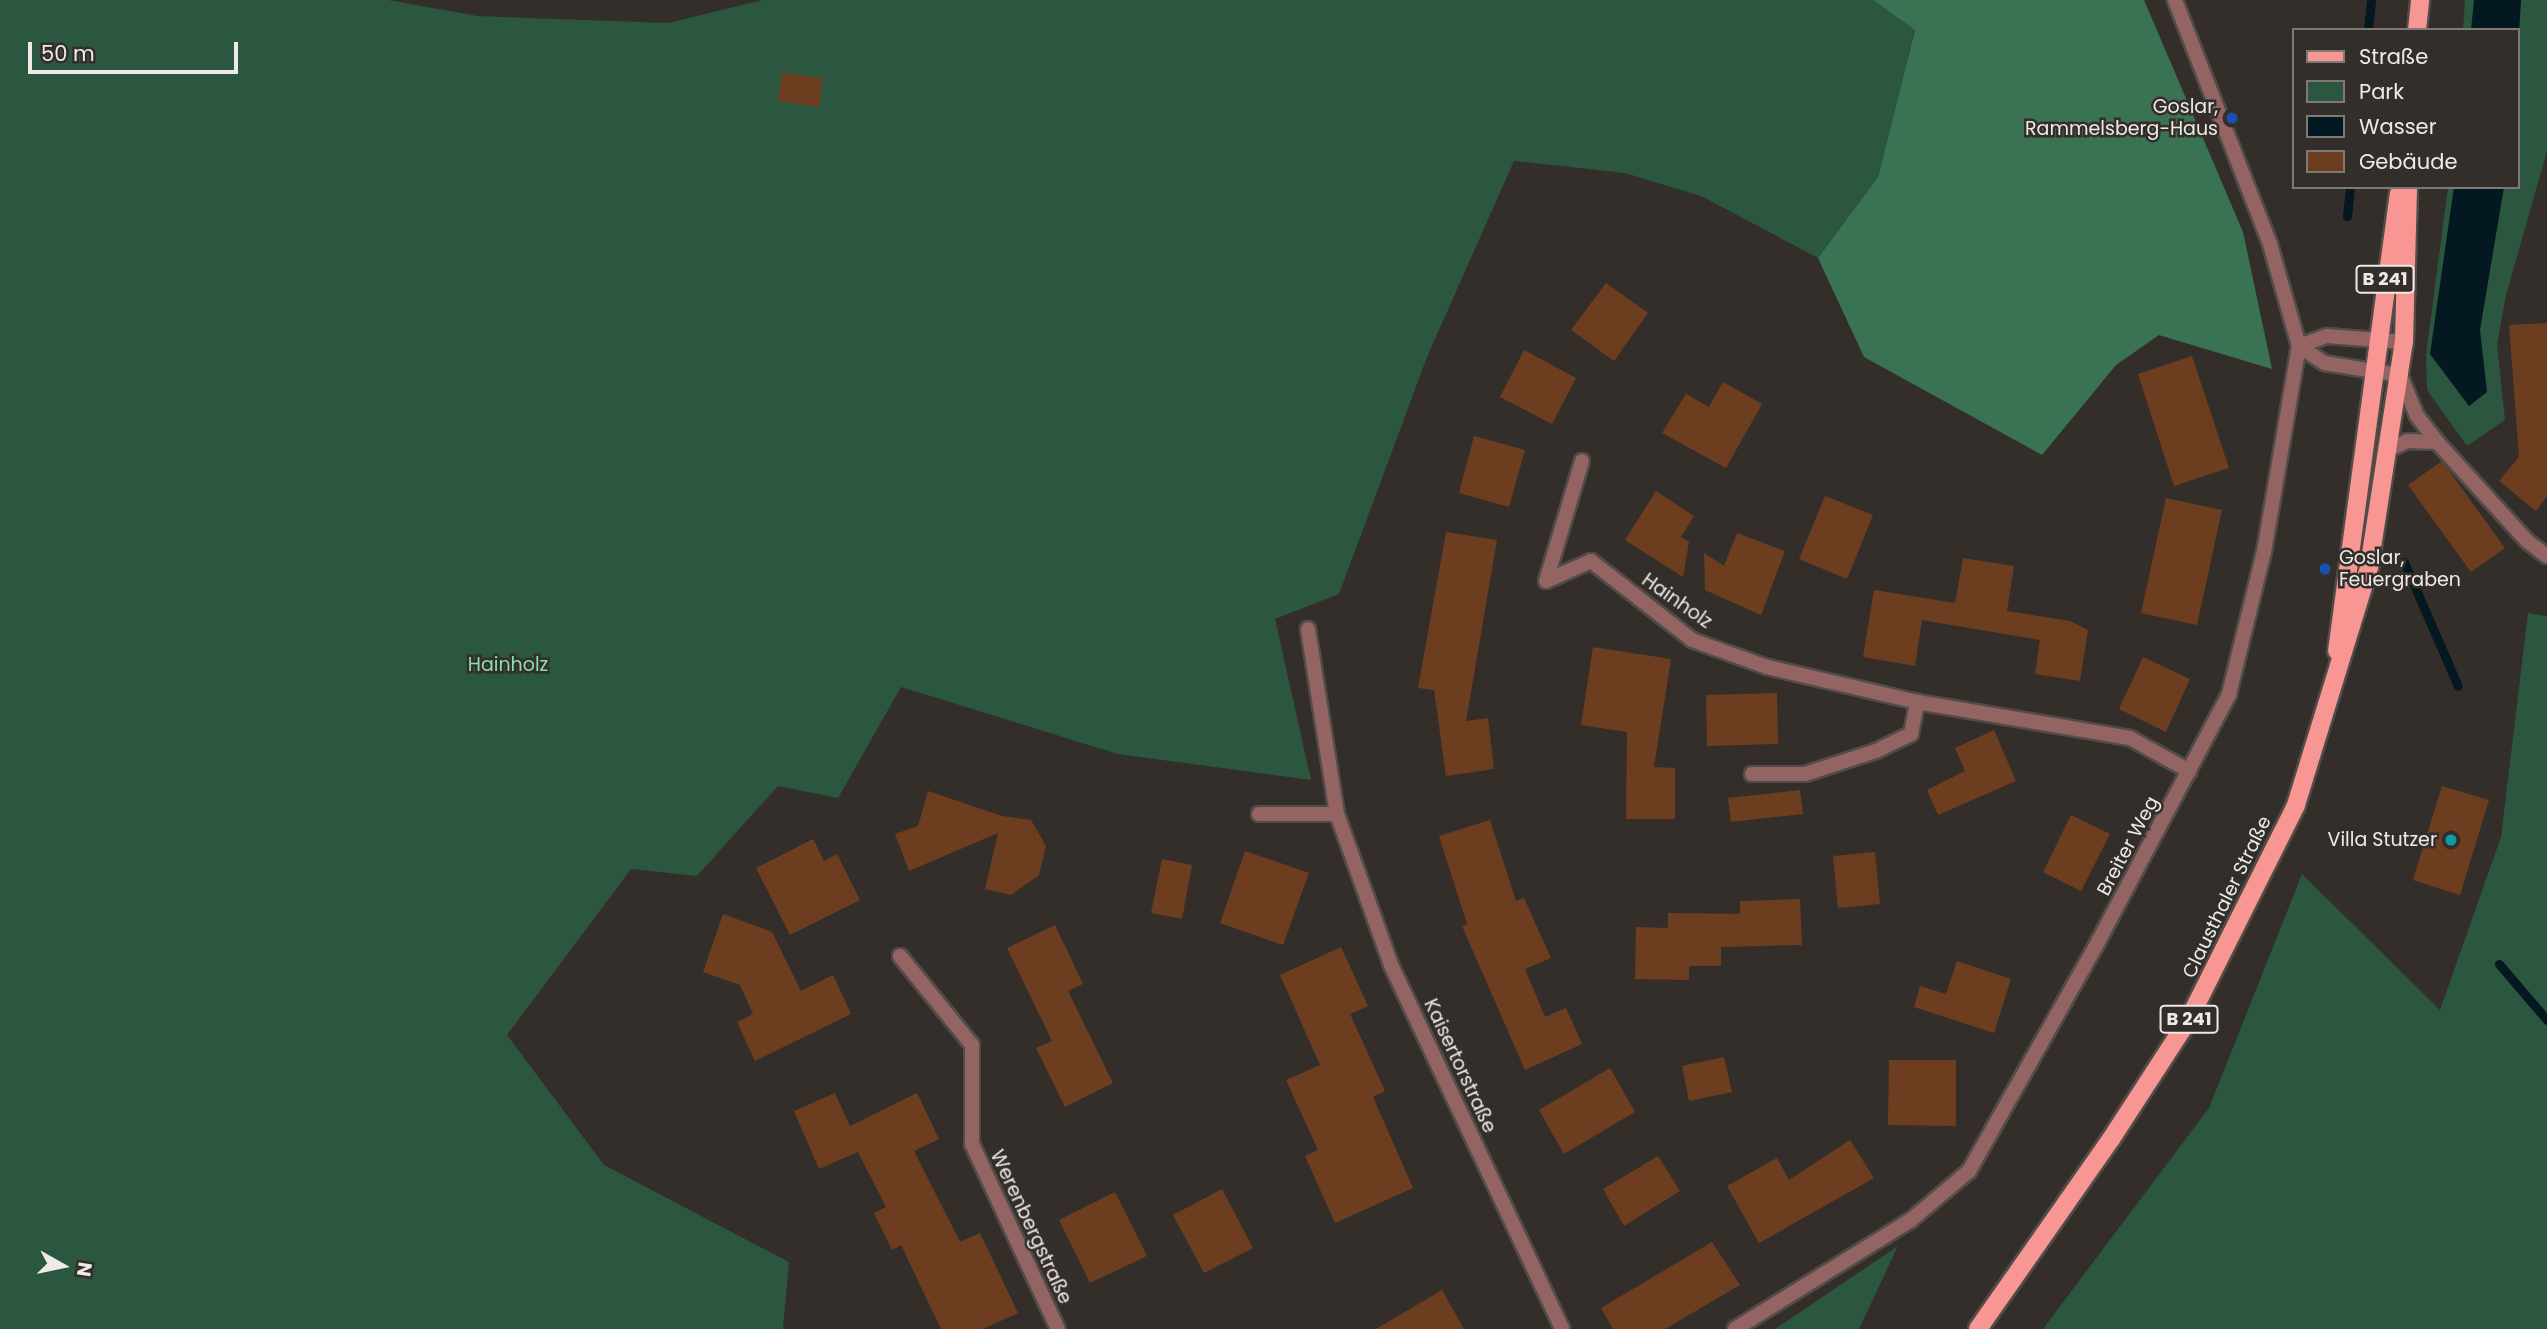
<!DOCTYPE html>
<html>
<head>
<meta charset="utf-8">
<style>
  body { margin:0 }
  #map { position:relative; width:2547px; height:1329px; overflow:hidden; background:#342e2b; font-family:Poppins,sans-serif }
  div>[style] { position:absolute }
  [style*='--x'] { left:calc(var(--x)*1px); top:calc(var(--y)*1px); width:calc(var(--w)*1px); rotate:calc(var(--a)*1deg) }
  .green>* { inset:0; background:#2b563f }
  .forest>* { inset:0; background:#3a7354 }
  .water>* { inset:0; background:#031820 }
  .stream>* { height:9px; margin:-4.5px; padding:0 4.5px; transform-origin:4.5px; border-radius:4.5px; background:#031820 }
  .building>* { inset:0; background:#6d3d20 }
  .roads { filter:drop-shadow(2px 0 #524c49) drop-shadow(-2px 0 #524c49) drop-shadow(0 2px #524c49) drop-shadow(0 -2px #524c49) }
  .street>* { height:14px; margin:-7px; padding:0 7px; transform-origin:7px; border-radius:7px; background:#946462 }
  .primary>* { height:18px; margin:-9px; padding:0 9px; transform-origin:9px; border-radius:9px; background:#f89693 }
  .dots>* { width:19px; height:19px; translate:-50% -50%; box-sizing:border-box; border:4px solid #342e2b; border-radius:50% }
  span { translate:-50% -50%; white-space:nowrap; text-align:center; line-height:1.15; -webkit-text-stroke:5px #342e2b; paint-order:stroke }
  .shield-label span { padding:2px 5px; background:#342e2b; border:2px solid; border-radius:5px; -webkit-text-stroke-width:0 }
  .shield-label { font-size:18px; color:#eeeae8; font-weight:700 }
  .poi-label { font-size:19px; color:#eeeae8 }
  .right { translate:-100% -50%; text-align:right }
  .left { translate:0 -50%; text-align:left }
  .street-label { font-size:19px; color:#eeeae8 }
  .park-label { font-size:19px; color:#89dfae }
  .legend { position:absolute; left:2292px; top:28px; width:228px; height:161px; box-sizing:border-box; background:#342e2b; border:2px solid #7e7977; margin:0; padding:9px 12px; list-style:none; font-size:21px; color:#eeeae8 }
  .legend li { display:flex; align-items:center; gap:14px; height:35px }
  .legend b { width:35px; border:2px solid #7e7977 }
  .north { position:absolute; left:28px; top:1231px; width:70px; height:70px; -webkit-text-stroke:5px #342e2b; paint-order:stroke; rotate:99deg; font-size:19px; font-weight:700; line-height:28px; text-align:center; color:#eeeae8 }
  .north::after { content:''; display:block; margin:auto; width:24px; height:32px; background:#eeeae8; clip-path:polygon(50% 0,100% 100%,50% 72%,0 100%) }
  .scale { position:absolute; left:28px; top:42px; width:210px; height:32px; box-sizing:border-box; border:4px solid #eeeae8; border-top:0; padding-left:9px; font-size:21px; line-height:24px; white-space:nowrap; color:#eeeae8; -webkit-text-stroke:5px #342e2b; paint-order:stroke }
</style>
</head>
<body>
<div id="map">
  <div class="green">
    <i style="clip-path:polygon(0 0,388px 0,477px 16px,668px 23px,763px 0,1873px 0,1915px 29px,1878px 177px,1818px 258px,1701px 196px,1625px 173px,1514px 161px,1427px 357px,1339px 594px,1275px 619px,1311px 780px,1118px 754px,901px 687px,838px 798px,778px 786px,697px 876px,631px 869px,507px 1035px,604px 1165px,789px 1262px,783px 1329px,0 1329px)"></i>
    <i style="clip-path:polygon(2465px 0,2547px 0,2547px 151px,2506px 295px,2497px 345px,2505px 420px,2467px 446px,2427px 390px,2426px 355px,2448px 187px,2517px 187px,2517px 30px,2463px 30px)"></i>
    <i style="clip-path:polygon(2528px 613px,2547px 616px,2547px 1329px,2043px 1329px,2209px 1108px,2302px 874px,2440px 1010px,2501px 837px)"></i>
    <i style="clip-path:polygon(1898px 1246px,1859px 1329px,1775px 1329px)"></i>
  </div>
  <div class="forest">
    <i style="clip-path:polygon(1873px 0,2144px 0,2243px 232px,2272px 369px,2159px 335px,2116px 365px,2042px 455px,1864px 357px,1818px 258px,1878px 177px,1915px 30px)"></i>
  </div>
  <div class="water">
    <i style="clip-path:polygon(2474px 0,2521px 0,2517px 69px,2517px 30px,2471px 30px)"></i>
    <i style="clip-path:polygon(2454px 187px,2504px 187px,2480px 330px,2487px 392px,2469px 406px,2430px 354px)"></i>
  </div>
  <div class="stream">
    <i style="--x:2368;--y:30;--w:30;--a:-84"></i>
    <i style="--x:2347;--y:216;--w:29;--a:-84"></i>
    <i style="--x:2404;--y:562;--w:135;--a:66.5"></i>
    <i style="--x:2499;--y:964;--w:74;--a:49.4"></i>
  </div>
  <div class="building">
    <i style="clip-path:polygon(782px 73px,823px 78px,819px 107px,778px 101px)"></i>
    <i style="clip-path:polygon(1606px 283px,1648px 313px,1614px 361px,1571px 330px)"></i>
    <i style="clip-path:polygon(2547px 323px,2547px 496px,2536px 511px,2499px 481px,2519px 457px,2509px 325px)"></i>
    <i style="clip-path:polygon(1524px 350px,1576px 378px,1552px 424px,1500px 397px)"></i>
    <i style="clip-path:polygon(2192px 356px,2229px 468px,2174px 486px,2138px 374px)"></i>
    <i style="clip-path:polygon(1723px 382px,1762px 404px,1726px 468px,1662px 433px,1686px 394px,1709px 407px)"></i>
    <i style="clip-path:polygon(1474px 436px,1525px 450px,1509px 507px,1459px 493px)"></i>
    <i style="clip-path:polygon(2442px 461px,2505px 548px,2471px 572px,2408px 485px)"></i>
    <i style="clip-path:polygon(1656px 491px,1694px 516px,1681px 537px,1689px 542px,1683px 577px,1625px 540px)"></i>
    <i style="clip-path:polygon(1825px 496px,1873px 515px,1847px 579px,1799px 559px)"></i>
    <i style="clip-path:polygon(2166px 498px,2222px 510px,2197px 625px,2141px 613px)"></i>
    <i style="clip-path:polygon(1446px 532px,1497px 540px,1466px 721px,1488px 718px,1494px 769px,1446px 776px,1434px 690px,1418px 688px)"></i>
    <i style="clip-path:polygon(1737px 533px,1785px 551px,1761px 615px,1705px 590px,1704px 553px,1724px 566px)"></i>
    <i style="clip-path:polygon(1963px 558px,2014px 566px,2007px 611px,2070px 621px,2088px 630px,2080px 681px,2035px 674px,2040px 640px,1922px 620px,1915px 666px,1863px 657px,1874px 590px,1955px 603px)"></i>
    <i style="clip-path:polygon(1593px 647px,1671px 659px,1654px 767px,1675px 768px,1675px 819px,1626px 819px,1627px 732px,1581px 725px)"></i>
    <i style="clip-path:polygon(2143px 657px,2190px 679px,2166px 732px,2119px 709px)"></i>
    <i style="clip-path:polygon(1777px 693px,1778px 744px,1707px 746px,1706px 695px)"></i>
    <i style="clip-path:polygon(1994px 730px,2016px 781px,1938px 815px,1927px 790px,1965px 771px,1955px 748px)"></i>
    <i style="clip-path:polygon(2442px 786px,2489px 800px,2460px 895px,2413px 880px)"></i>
    <i style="clip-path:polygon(1800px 790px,1803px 814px,1731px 822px,1728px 798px)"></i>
    <i style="clip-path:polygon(928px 791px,1002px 816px,1031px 820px,1046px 846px,1039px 875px,1011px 895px,985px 889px,998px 833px,909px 871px,895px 834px,918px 826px)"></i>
    <i style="clip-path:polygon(2071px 815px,2110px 834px,2081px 891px,2043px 872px)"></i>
    <i style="clip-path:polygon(1490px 820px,1516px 901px,1524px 898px,1551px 958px,1525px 969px,1545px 1017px,1566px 1008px,1582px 1044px,1525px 1070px,1462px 926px,1467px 924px,1439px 836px)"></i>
    <i style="clip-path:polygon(813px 839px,824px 861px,837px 854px,860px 900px,790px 935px,756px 868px)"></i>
    <i style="clip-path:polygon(1245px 851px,1309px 873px,1283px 945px,1220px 923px)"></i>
    <i style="clip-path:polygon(1875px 852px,1880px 904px,1838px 908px,1833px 856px)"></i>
    <i style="clip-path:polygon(1162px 859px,1192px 865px,1182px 919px,1151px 913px)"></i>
    <i style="clip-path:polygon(1800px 899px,1802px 945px,1721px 947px,1721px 966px,1689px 966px,1689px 980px,1635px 979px,1636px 927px,1668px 928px,1668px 913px,1740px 914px,1740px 901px)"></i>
    <i style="clip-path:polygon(723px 914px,772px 932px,801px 991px,833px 975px,851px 1014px,755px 1061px,737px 1022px,753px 1014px,740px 985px,703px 972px)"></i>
    <i style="clip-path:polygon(1055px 925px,1083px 984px,1068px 991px,1113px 1083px,1065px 1107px,1036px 1048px,1052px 1041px,1007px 948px)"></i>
    <i style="clip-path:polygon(1341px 947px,1368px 1006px,1350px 1014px,1385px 1091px,1373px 1097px,1413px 1188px,1335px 1223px,1305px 1156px,1318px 1150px,1286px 1080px,1320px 1065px,1280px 975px)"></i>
    <i style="clip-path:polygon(1957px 961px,2011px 979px,1994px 1033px,1914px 1007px,1920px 986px,1946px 994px)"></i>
    <i style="clip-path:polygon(1724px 1057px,1732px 1092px,1689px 1101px,1682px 1066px)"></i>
    <i style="clip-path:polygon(1889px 1060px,1956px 1060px,1956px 1126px,1888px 1125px)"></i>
    <i style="clip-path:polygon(1610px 1068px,1635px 1112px,1564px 1154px,1539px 1110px)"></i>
    <i style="clip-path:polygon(835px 1093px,850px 1126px,917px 1093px,939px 1139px,914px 1151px,960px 1242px,980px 1233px,1018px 1313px,983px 1329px,941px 1329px,901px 1245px,892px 1250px,874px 1213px,886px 1207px,858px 1152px,819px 1169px,794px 1111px)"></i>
    <i style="clip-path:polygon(1850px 1140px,1874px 1178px,1759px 1243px,1727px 1186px,1777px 1158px,1789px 1180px)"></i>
    <i style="clip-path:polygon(1658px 1156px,1680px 1191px,1624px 1226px,1603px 1189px)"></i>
    <i style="clip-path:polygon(1222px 1189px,1253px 1248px,1204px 1273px,1173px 1215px)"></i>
    <i style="clip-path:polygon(1115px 1192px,1147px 1256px,1090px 1283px,1059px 1220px)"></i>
    <i style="clip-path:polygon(1712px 1242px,1740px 1285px,1665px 1329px,1613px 1329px,1601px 1308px)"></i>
    <i style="clip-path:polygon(1442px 1290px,1464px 1329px,1376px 1329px)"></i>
  </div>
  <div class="roads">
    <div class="street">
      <i style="--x:2299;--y:346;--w:30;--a:34"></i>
      <i style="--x:2324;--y:363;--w:77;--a:9"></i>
      <i style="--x:2400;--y:375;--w:44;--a:67.5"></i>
      <i style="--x:2417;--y:416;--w:33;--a:52"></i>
      <i style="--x:2299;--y:346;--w:30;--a:-20"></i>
      <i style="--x:2327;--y:336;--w:77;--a:4.5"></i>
      <i style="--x:2388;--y:450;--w:21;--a:-25"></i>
      <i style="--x:2407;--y:441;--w:30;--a:2"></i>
      <i style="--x:2437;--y:442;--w:134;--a:47.7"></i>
      <i style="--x:2527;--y:541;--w:25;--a:37"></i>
      <i style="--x:1582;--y:461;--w:125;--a:106.7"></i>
      <i style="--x:1546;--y:581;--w:49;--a:-24"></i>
      <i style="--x:1591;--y:561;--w:128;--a:38"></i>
      <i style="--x:1692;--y:640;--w:80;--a:19.8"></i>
      <i style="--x:1767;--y:667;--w:154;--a:13.1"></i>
      <i style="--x:1917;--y:702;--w:216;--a:9.6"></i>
      <i style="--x:2130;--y:738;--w:68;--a:29.2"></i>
      <i style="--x:1308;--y:629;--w:187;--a:81.1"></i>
      <i style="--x:1337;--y:814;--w:160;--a:70.3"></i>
      <i style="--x:1391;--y:965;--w:402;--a:64.8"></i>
      <i style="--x:1752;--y:774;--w:53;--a:0"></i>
      <i style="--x:1805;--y:774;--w:75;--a:-17.9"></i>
      <i style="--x:1876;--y:751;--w:39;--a:-26"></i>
      <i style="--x:1911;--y:734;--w:33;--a:-79"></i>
      <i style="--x:1259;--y:814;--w:78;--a:0"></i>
      <i style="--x:900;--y:956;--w:114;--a:51"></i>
      <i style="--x:972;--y:1045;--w:99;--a:90"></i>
      <i style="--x:972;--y:1144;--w:204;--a:65.1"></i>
      <i style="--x:1735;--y:1329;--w:207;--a:-31.8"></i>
      <i style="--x:1911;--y:1220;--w:76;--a:-40.2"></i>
      <i style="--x:1969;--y:1171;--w:265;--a:-60.6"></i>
      <i style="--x:2099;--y:940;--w:278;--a:-62.1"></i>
      <i style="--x:2229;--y:694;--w:146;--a:-76.2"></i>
      <i style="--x:2264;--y:552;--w:209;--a:-80.4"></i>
      <i style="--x:2299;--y:346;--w:106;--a:-105.9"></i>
      <i style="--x:2270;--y:244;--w:262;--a:-111.3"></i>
    </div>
    <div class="primary">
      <i style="--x:2417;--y:30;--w:30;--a:-84"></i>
      <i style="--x:2337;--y:651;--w:462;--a:-82.3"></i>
      <i style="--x:1978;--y:1329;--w:232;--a:-55"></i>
      <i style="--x:2111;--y:1139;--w:143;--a:-57"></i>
      <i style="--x:2189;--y:1019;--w:239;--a:-63.4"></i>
      <i style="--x:2296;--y:805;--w:249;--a:-72.9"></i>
      <i style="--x:2369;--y:567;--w:228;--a:-81.2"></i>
      <i style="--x:2404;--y:342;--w:155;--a:-88.5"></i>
    </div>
  </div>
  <div class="dots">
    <i style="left:2232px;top:118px;background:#1a4fb4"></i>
    <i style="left:2325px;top:569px;background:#1a4fb4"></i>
    <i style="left:2451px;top:840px;background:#0f9aa8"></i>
  </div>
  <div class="shield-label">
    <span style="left:2385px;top:279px">B 241</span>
    <span style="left:2189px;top:1019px">B 241</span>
  </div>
  <div class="poi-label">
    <span class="right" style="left:2218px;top:118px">Goslar,<br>Rammelsberg-Haus</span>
    <span class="left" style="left:2339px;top:569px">Goslar,<br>Feuergraben</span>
    <span class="right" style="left:2437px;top:840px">Villa Stutzer</span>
  </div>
  <div class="street-label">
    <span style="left:1677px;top:601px;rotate:35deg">Hainholz</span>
    <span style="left:2128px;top:846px;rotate:-62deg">Breiter Weg</span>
    <span style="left:2227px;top:897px;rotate:-64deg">Clausthaler Straße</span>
    <span style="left:1460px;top:1066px;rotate:65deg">Kaisertorstraße</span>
    <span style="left:1031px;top:1227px;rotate:65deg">Werenbergstraße</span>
  </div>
  <div class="park-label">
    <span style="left:508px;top:665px">Hainholz</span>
  </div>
  <ul class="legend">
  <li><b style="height:9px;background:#f89693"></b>Straße</li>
  <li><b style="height:19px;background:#2b563f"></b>Park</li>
  <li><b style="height:19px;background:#031820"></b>Wasser</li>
  <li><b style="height:19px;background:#6d3d20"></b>Gebäude</li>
  </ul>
  <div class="north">N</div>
  <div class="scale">50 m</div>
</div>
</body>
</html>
